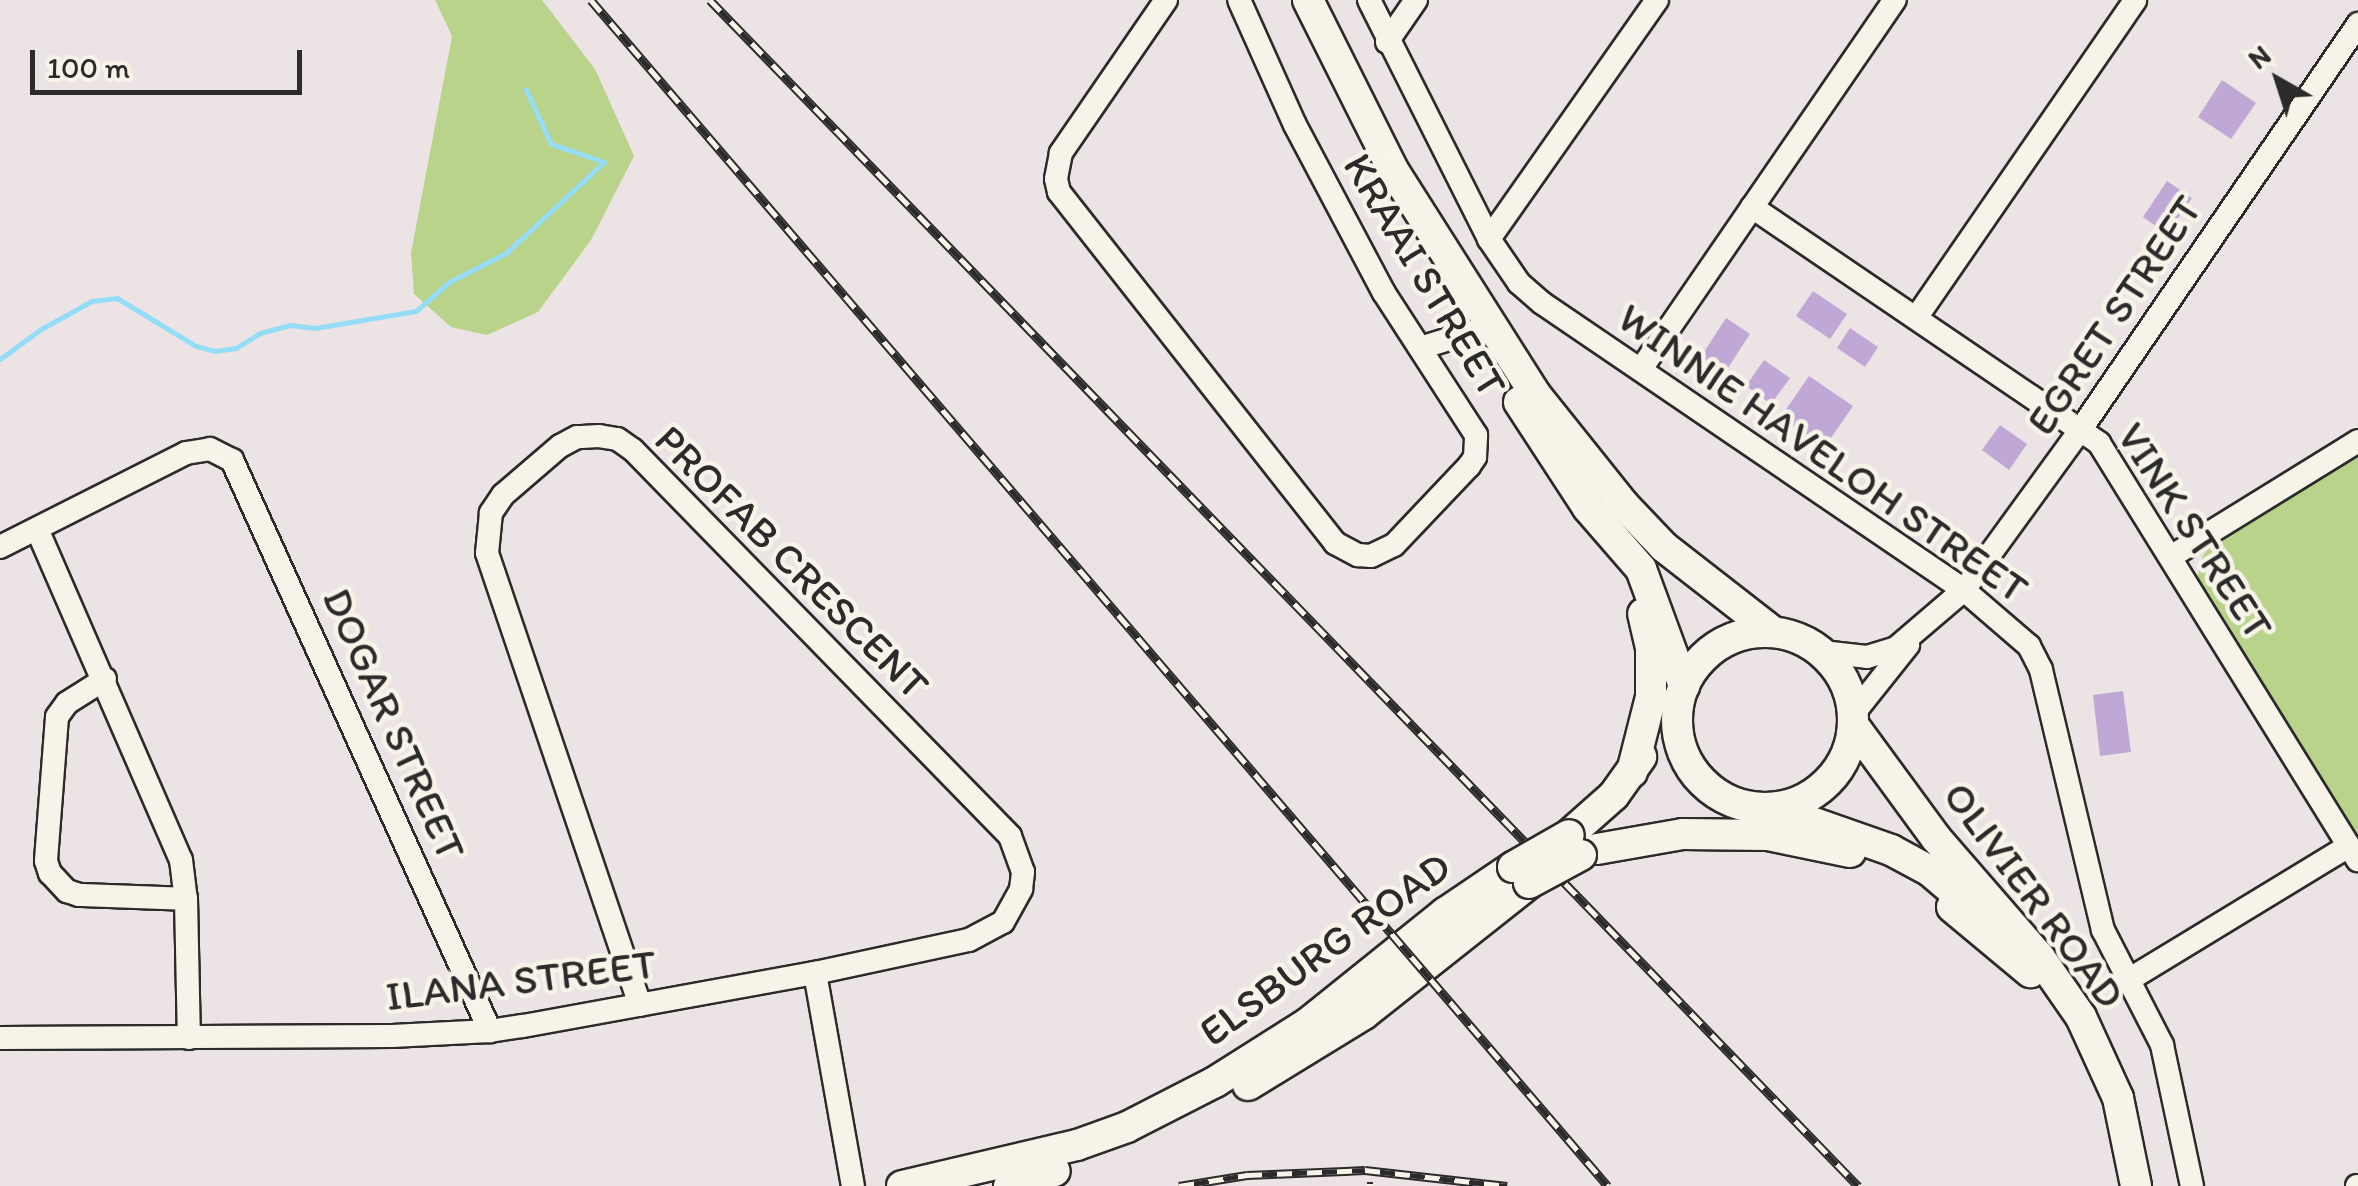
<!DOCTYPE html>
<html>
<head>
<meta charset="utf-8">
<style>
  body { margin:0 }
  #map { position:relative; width:2358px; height:1186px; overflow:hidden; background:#ece4e4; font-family:Itim,sans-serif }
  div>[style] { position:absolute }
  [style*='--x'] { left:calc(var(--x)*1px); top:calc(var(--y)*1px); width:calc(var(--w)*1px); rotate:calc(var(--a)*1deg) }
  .green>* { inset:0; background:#b9d38a }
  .stream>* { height:5px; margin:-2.5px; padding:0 2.5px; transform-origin:2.5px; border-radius:2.5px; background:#95dcf7 }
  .building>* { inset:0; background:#c0a8d6 }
  .roads { filter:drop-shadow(2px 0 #2b2b2b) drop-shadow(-2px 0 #2b2b2b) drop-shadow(0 2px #2b2b2b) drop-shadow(0 -2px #2b2b2b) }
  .minor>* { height:22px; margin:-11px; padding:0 11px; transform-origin:11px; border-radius:11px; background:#f7f3e8 }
  .major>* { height:30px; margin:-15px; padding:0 15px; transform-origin:15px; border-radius:15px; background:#f7f3e8 }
  .major>.ring { margin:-15px; padding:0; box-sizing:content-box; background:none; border:30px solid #f7f3e8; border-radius:50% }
  .rail>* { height:9px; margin-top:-4.5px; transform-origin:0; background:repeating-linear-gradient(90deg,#f7f3e8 0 15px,#2b2b2b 0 30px); box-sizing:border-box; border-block:2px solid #2b2b2b }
  .bridges { filter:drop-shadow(2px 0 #2b2b2b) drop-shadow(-2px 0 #2b2b2b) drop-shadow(0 2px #2b2b2b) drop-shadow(0 -2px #2b2b2b) }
  .major-bridge>* { height:30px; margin:-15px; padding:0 15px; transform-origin:15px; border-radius:15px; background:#f7f3e8 }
  span { translate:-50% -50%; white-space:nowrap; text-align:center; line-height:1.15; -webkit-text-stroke:9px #f7f3e8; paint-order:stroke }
  .street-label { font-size:42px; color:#2b2b2b }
  .north { position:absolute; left:2228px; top:30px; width:100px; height:100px; -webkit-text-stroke:8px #f7f3e8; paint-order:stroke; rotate:321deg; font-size:28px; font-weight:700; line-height:40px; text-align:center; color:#2b2b2b }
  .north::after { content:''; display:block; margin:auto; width:35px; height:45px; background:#2b2b2b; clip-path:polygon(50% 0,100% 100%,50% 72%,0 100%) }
  .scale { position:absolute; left:30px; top:50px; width:272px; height:45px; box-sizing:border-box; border:5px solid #2b2b2b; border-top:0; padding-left:12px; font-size:30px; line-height:35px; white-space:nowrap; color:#2b2b2b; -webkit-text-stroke:8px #f7f3e8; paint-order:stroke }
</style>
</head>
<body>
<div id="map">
  <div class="green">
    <i style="clip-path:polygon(435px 0,542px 0,595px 69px,634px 156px,591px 240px,538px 312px,487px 335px,451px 327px,414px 294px,411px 253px,452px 36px)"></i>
    <i style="clip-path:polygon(2358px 455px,2358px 846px,2199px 590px,2197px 579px,2203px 555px,2213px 545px)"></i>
  </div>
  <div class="stream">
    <i style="--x:0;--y:359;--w:51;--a:-36.2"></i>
    <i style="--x:41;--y:329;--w:58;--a:-28.8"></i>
    <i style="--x:92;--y:301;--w:25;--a:-7"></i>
    <i style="--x:117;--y:298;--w:92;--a:31.3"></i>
    <i style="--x:196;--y:346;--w:20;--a:15"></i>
    <i style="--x:215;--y:351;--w:21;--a:-8"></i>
    <i style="--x:236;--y:348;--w:28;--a:-32"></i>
    <i style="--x:260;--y:333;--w:31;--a:-15"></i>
    <i style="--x:290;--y:325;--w:25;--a:7"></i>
    <i style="--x:315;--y:328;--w:102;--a:-9.6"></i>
    <i style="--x:416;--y:311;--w:44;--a:-41.3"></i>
    <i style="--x:449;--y:282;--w:64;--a:-27"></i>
    <i style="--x:506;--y:253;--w:134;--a:-42.9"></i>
    <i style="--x:604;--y:162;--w:56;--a:-161.2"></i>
    <i style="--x:551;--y:144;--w:60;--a:-114.8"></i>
  </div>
  <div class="building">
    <i style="clip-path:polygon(2222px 80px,2256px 103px,2231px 139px,2198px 117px)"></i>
    <i style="clip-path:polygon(2167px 181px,2192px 198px,2167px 234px,2143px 217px)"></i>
    <i style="clip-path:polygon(1813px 291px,1847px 314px,1830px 339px,1796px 316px)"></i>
    <i style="clip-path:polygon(1726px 318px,1750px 334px,1715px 388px,1691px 372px)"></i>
    <i style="clip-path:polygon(1850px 328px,1878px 347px,1865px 367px,1837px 348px)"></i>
    <i style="clip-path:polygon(1764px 360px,1790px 378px,1771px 404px,1746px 386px)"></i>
    <i style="clip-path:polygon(1809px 376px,1853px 406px,1824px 448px,1780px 418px)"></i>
    <i style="clip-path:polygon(2000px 425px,2027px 444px,2009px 470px,1982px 450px)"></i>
    <i style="clip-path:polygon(2123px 691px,2131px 752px,2100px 756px,2093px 695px)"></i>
  </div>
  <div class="roads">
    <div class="minor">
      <i style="--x:1166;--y:0;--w:186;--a:124.5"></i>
      <i style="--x:1061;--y:153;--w:26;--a:101"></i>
      <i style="--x:1056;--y:179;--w:13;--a:77"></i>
      <i style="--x:1059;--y:192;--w:447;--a:51.8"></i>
      <i style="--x:1335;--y:543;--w:26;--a:28"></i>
      <i style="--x:1358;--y:555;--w:13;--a:4"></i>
      <i style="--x:1371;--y:556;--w:25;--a:-26"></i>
      <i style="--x:1394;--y:545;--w:109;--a:-46.5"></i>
      <i style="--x:1469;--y:466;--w:11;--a:-56"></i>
      <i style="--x:1475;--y:457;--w:22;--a:-87"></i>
      <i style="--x:1476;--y:435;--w:169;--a:-122.9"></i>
      <i style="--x:1384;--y:293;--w:190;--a:-117.9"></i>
      <i style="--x:1295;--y:125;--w:137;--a:-114.1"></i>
      <i style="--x:1369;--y:0;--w:267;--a:63.3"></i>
      <i style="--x:1489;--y:239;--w:53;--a:55.7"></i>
      <i style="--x:1519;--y:283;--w:30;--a:41"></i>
      <i style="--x:1542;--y:303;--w:510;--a:34.22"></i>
      <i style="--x:1964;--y:590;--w:86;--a:40.7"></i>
      <i style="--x:2029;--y:646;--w:27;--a:63"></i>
      <i style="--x:2041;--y:670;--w:267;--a:76.6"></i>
      <i style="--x:2103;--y:930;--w:129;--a:62.8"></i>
      <i style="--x:2162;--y:1045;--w:144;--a:78"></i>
      <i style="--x:1387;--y:42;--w:51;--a:-55.4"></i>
      <i style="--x:1752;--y:207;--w:420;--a:34.2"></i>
      <i style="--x:2099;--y:443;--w:491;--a:58.2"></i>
      <i style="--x:1489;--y:239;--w:292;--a:-54.9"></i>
      <i style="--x:1916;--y:318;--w:386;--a:-55.4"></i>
      <i style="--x:1420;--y:348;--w:74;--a:-17.2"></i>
      <i style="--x:1641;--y:369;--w:448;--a:-55.5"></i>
      <i style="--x:37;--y:529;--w:361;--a:66.5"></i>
      <i style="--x:181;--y:860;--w:39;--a:83"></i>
      <i style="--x:186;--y:899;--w:139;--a:88.8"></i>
      <i style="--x:0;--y:547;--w:208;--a:-26.8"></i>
      <i style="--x:186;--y:453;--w:24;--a:-9"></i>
      <i style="--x:210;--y:449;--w:25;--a:27"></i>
      <i style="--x:232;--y:460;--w:627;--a:65.68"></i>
      <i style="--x:2172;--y:556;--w:219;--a:-31.7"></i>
      <i style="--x:1822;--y:652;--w:45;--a:6.3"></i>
      <i style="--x:1867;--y:657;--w:30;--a:-17"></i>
      <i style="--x:1896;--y:648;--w:89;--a:-40.5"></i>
      <i style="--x:1964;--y:590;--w:199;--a:-54"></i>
      <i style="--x:2081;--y:429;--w:491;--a:-55.6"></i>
      <i style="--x:105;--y:679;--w:45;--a:147.7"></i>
      <i style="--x:67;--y:703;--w:17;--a:126"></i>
      <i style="--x:57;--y:717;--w:144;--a:94.4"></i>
      <i style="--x:46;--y:861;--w:13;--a:72"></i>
      <i style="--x:50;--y:873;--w:25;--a:47"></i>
      <i style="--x:67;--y:891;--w:13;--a:18"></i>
      <i style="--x:79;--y:895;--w:107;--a:2.1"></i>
      <i style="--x:1854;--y:713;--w:87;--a:-51.5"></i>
      <i style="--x:815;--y:973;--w:216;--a:79.9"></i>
      <i style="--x:2130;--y:979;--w:256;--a:-31.3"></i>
      <i style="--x:0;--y:1038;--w:392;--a:-0.3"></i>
      <i style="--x:392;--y:1036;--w:98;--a:-2.9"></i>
      <i style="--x:490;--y:1031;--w:33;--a:-9"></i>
      <i style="--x:523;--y:1026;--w:297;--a:-10.3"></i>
      <i style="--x:815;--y:973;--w:157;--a:-12.1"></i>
      <i style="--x:969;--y:940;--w:38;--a:-28"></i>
      <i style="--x:1003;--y:922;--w:38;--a:-61"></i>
      <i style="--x:1021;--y:889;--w:17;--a:-83"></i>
      <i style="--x:1023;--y:872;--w:38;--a:-110"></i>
      <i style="--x:1010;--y:836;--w:540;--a:-134.32"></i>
      <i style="--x:633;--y:450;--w:19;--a:-145"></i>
      <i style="--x:617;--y:439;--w:18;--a:-171"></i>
      <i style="--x:599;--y:436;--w:22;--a:177"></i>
      <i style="--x:577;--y:437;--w:19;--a:152"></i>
      <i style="--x:560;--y:446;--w:75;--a:139.3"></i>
      <i style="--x:503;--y:495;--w:22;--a:124"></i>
      <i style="--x:491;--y:513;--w:40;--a:95.7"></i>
      <i style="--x:487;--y:553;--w:477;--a:71.3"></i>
      <i style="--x:2357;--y:1186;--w:1;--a:0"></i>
    </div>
    <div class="major">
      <i style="--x:1308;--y:0;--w:190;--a:63.4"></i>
      <i style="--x:1393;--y:170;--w:265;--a:57.6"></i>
      <i style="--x:1535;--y:394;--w:142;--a:51.3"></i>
      <i style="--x:1624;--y:505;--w:58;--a:46.4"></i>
      <i style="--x:1664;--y:547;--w:138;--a:37.9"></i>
      <i style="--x:1519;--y:402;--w:126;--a:56.9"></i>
      <i style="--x:1588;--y:508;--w:81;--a:49"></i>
      <i style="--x:1641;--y:569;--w:125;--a:69.8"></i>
      <i class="ring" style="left:1677px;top:632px;width:146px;height:146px"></i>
      <i style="--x:1854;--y:726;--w:139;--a:53.8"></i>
      <i style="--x:1936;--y:838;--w:159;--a:49.1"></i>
      <i style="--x:2040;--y:958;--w:72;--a:55.2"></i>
      <i style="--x:2081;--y:1017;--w:89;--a:65.4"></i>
      <i style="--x:2118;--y:1098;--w:90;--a:78.4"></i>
      <i style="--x:1632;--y:772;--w:77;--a:-75.8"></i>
      <i style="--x:1651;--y:697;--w:49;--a:-90"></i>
      <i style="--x:1651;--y:648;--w:35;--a:-103"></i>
      <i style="--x:1774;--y:809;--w:124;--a:19.3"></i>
      <i style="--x:1891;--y:850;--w:44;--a:28.3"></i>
      <i style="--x:1930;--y:871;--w:63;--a:40.5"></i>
      <i style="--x:1569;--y:835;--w:60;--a:-41.6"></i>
      <i style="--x:1614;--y:795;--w:47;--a:-54.6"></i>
      <i style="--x:1597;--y:849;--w:87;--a:-9.9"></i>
      <i style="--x:1683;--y:834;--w:85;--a:0.7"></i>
      <i style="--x:1768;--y:835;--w:84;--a:11.7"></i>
      <i style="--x:1952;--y:907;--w:102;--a:39.8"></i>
      <i style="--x:1248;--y:1085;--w:136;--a:-31.5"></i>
      <i style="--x:1364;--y:1014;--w:211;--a:-38.4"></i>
      <i style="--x:902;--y:1186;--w:180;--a:-13.2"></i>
      <i style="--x:1077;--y:1145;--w:53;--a:-19.8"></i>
      <i style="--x:1127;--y:1127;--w:99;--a:-27.1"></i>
      <i style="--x:1215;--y:1082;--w:110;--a:-32.4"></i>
      <i style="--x:1308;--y:1023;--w:176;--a:-38.8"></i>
      <i style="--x:1445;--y:913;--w:82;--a:-34.1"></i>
      <i style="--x:1009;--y:1186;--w:48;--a:-18.1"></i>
    </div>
  </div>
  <div class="rail">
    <i style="--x:591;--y:0;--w:1562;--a:49.39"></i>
    <i style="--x:710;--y:0;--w:1651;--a:45.93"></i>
    <i style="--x:1179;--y:1186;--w:69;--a:-9.2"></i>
    <i style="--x:1247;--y:1175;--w:118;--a:-2.4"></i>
    <i style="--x:1365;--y:1170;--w:143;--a:6.4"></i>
    <i style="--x:1367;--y:1186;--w:6;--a:0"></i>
  </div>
  <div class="bridges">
    <div class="major-bridge">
      <i style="--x:1513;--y:867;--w:64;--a:-29.7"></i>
      <i style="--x:1529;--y:883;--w:59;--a:-28.3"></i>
    </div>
  </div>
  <div class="street-label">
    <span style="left:1425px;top:275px;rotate:59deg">KRAAI STREET</span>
    <span style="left:2114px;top:315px;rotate:-56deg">EGRET STREET</span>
    <span style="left:1823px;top:453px;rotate:35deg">WINNIE HAVELOH STREET</span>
    <span style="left:2195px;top:531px;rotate:57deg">VINK STREET</span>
    <span style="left:792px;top:562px;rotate:45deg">PROFAB CRESCENT</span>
    <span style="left:394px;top:724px;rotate:66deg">DOGAR STREET</span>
    <span style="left:2034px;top:895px;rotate:53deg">OLIVIER ROAD</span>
    <span style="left:1325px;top:949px;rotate:-36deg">ELSBURG ROAD</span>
    <span style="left:521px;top:980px;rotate:-7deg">ILANA STREET</span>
  </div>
  <div class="north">N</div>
  <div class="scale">100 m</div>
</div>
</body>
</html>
